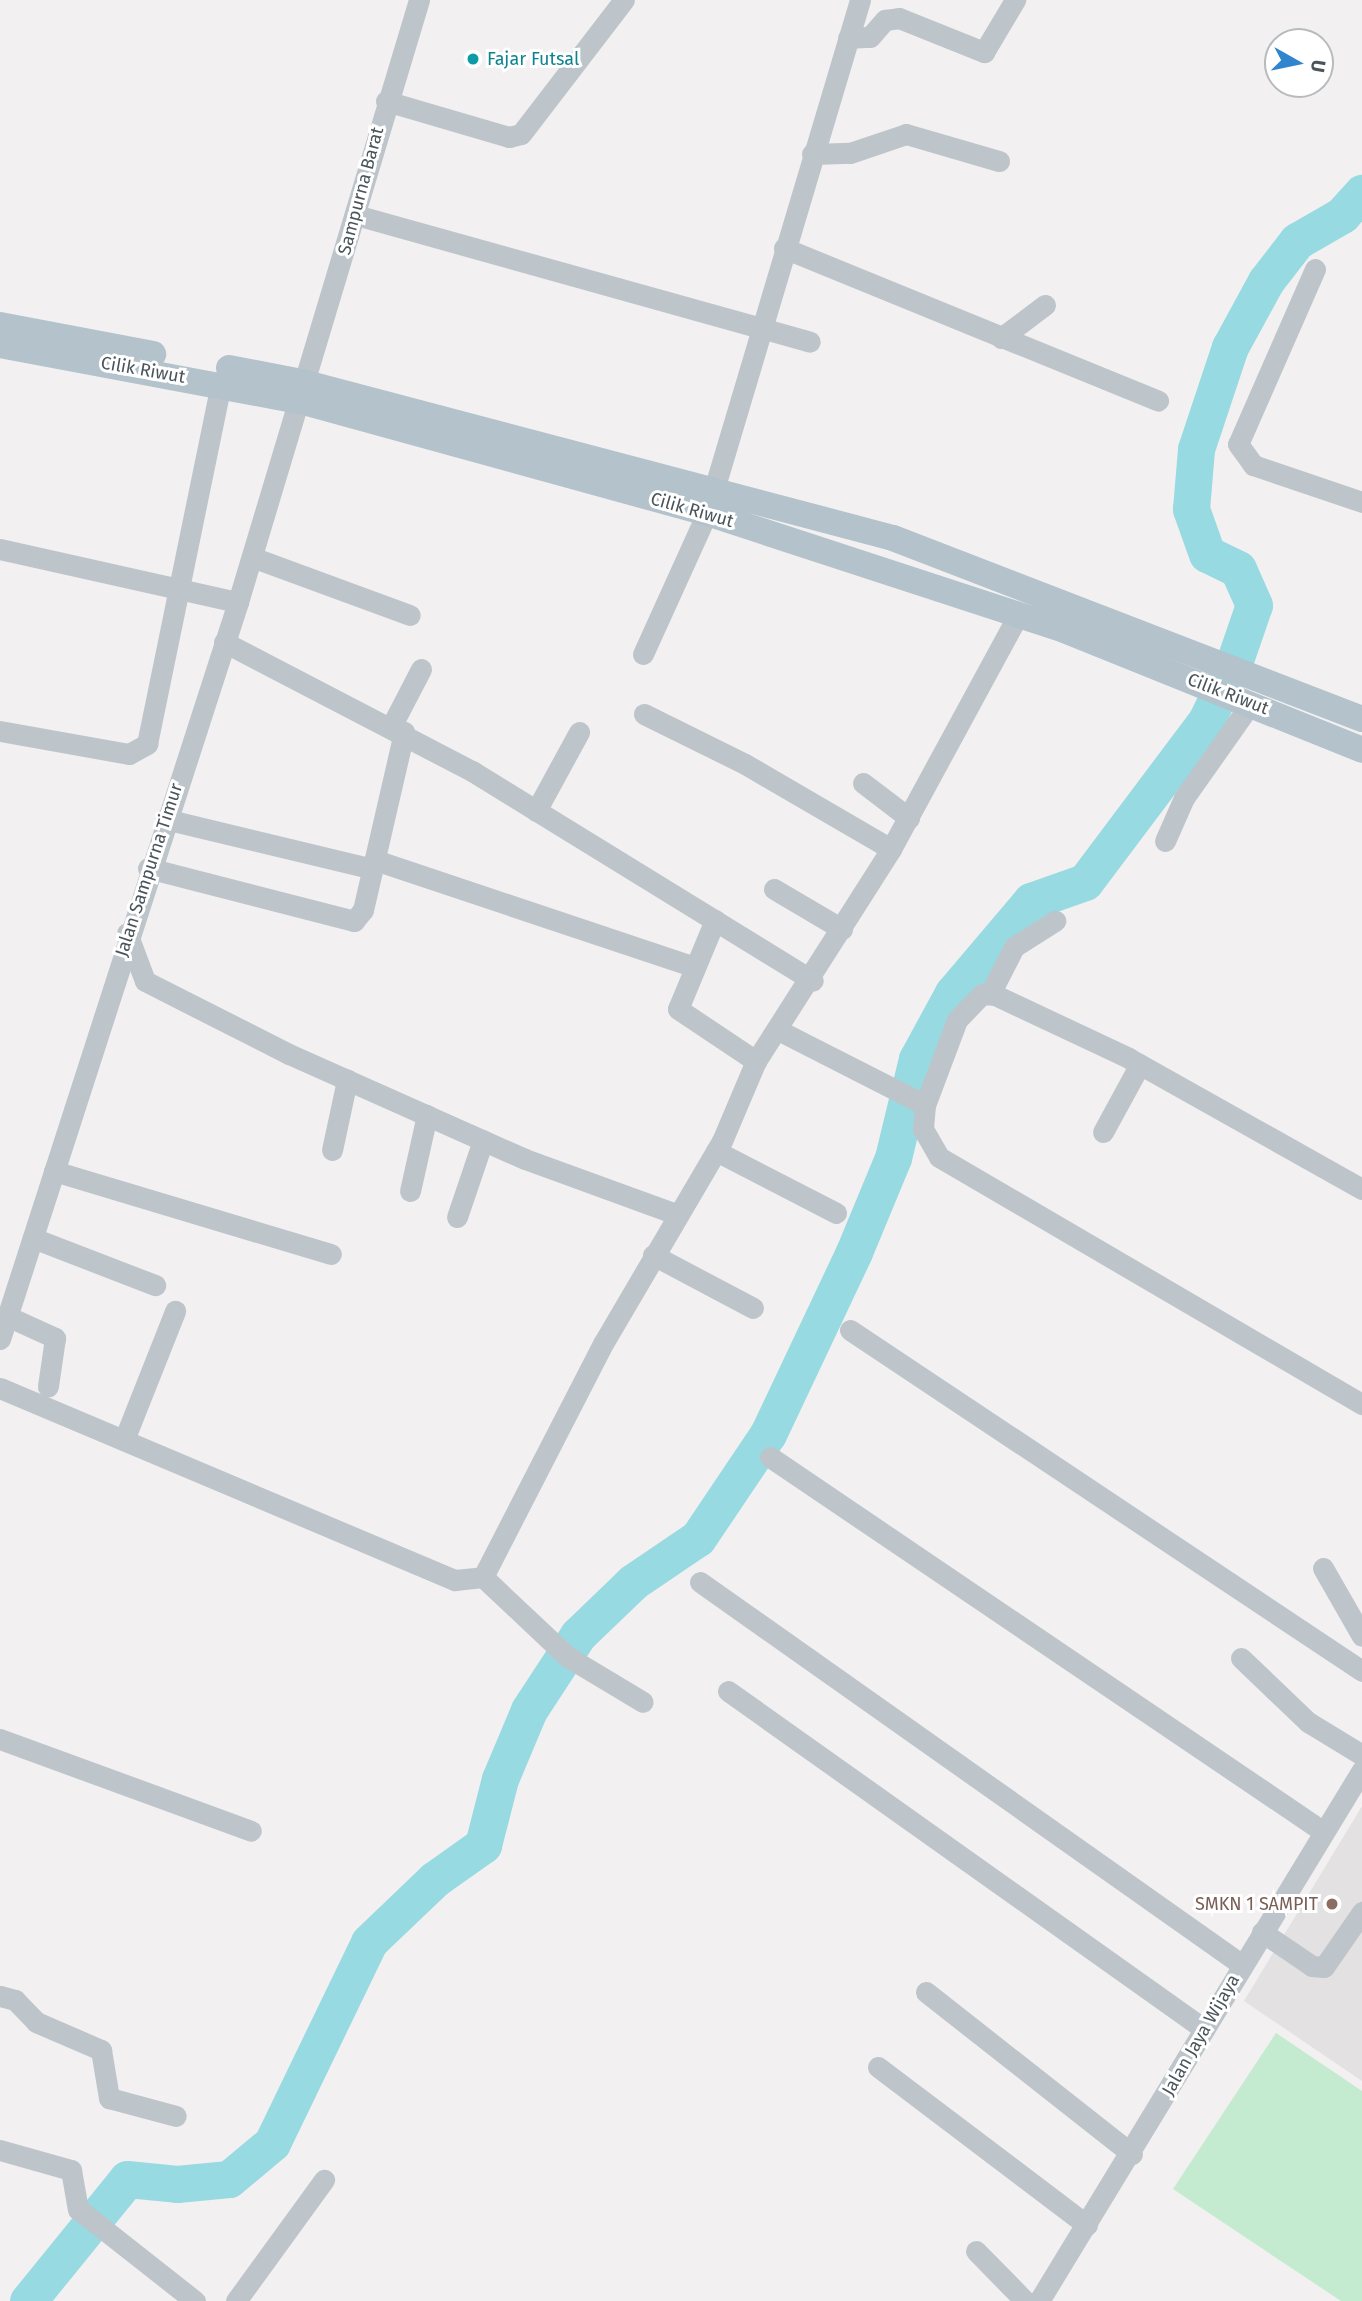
<!DOCTYPE html>
<html>
<head>
<meta charset="utf-8">
<style>
  body { margin:0 }
  #map { position:relative; width:1362px; height:2301px; overflow:hidden; background:#f2f0f0; font-family:"Fira Sans",sans-serif }
  div>[style] { position:absolute }
  [style*='--x'] { left:calc(var(--x)*1px); top:calc(var(--y)*1px); width:calc(var(--w)*1px); rotate:calc(var(--a)*1deg) }
  .education>* { inset:0; background:#e3e1e2 }
  .green>* { inset:0; background:#c4eacf }
  .river>* { height:37px; margin:-18.5px; padding:0 18.5px; transform-origin:18.5px; border-radius:18.5px; background:#97dae1 }
  .minor>* { height:21px; margin:-10.5px; padding:0 10.5px; transform-origin:10.5px; border-radius:10.5px; background:#bdc5cb }
  .major>* { height:26px; margin:-13px; padding:0 13px; transform-origin:13px; border-radius:13px; background:#b3c2cb }
  .dots>* { width:19px; height:19px; translate:-50% -50%; box-sizing:border-box; border:4px solid #fff; border-radius:50% }
  span { translate:-50% -50%; white-space:nowrap; text-align:center; line-height:1.15; -webkit-text-stroke:6px #fff; paint-order:stroke }
  .culture-label { font-size:18px; color:#0d838f }
  .left { translate:0 -50%; text-align:left }
  .street-label { font-size:18px; color:#4a555b }
  .education-label { font-size:18px; color:#785e54 }
  .right { translate:-100% -50%; text-align:right }
  .north { position:absolute; left:1264px; top:28px; width:70px; height:70px; box-sizing:border-box; background:#fff; border:2px solid #b7bbbd; border-radius:50%; rotate:99deg; font-size:19px; font-weight:700; line-height:28px; text-align:center; color:#4a555b }
  .north::after { content:''; display:block; margin:auto; width:24px; height:32px; background:#3085cc; clip-path:polygon(50% 0,100% 100%,50% 72%,0 100%) }
</style>
</head>
<body>
<div id="map">
  <div class="education">
    <i style="clip-path:polygon(1362px 1806px,1362px 2081px,1244px 2001px)"></i>
  </div>
  <div class="green">
    <i style="clip-path:polygon(1276px 2033px,1362px 2091px,1362px 2301px,1341px 2301px,1173px 2189px)"></i>
  </div>
  <div class="river">
    <i style="--x:28;--y:2301;--w:157;--a:-50.9"></i>
    <i style="--x:127;--y:2179;--w:50;--a:5.7"></i>
    <i style="--x:177;--y:2184;--w:52;--a:-5.5"></i>
    <i style="--x:229;--y:2179;--w:56;--a:-39.9"></i>
    <i style="--x:272;--y:2143;--w:223;--a:-64.2"></i>
    <i style="--x:369;--y:1942;--w:91;--a:-43.7"></i>
    <i style="--x:435;--y:1879;--w:59;--a:-35.3"></i>
    <i style="--x:483;--y:1845;--w:68;--a:-75.6"></i>
    <i style="--x:500;--y:1779;--w:75;--a:-67.2"></i>
    <i style="--x:529;--y:1710;--w:90;--a:-56.8"></i>
    <i style="--x:578;--y:1635;--w:76;--a:-43.9"></i>
    <i style="--x:633;--y:1582;--w:78;--a:-34.1"></i>
    <i style="--x:698;--y:1538;--w:125;--a:-56.1"></i>
    <i style="--x:768;--y:1434;--w:201;--a:-64.7"></i>
    <i style="--x:854;--y:1252;--w:102;--a:-67.5"></i>
    <i style="--x:893;--y:1158;--w:102;--a:-76.4"></i>
    <i style="--x:917;--y:1059;--w:75;--a:-61.4"></i>
    <i style="--x:953;--y:993;--w:121;--a:-49.7"></i>
    <i style="--x:1031;--y:901;--w:57;--a:-19.4"></i>
    <i style="--x:1085;--y:882;--w:201;--a:-53.1"></i>
    <i style="--x:1206;--y:721;--w:64;--a:-64.2"></i>
    <i style="--x:1234;--y:663;--w:61;--a:-71"></i>
    <i style="--x:1254;--y:605;--w:39;--a:-114"></i>
    <i style="--x:1238;--y:569;--w:34;--a:-154"></i>
    <i style="--x:1207;--y:554;--w:48;--a:-109.6"></i>
    <i style="--x:1191;--y:509;--w:60;--a:-85.2"></i>
    <i style="--x:1196;--y:449;--w:108;--a:-71.6"></i>
    <i style="--x:1230;--y:347;--w:75;--a:-61.4"></i>
    <i style="--x:1266;--y:281;--w:51;--a:-52.2"></i>
    <i style="--x:1297;--y:241;--w:52;--a:-30"></i>
    <i style="--x:1342;--y:215;--w:30;--a:-48"></i>
  </div>
  <div class="minor">
    <i style="--x:848;--y:38;--w:22;--a:-3"></i>
    <i style="--x:870;--y:37;--w:23;--a:-49"></i>
    <i style="--x:885;--y:20;--w:14;--a:-8"></i>
    <i style="--x:899;--y:18;--w:92;--a:21.8"></i>
    <i style="--x:984;--y:52;--w:61;--a:-59.2"></i>
    <i style="--x:386;--y:101;--w:128;--a:16.3"></i>
    <i style="--x:509;--y:137;--w:12;--a:-14"></i>
    <i style="--x:521;--y:134;--w:169;--a:-52.5"></i>
    <i style="--x:812;--y:154;--w:38;--a:-2"></i>
    <i style="--x:850;--y:153;--w:59;--a:-18.7"></i>
    <i style="--x:906;--y:134;--w:97;--a:16.2"></i>
    <i style="--x:356;--y:215;--w:471;--a:15.6"></i>
    <i style="--x:784;--y:248;--w:404;--a:22.2"></i>
    <i style="--x:1315;--y:269;--w:191;--a:113.7"></i>
    <i style="--x:1238;--y:444;--w:26;--a:54"></i>
    <i style="--x:1253;--y:465;--w:115;--a:18.7"></i>
    <i style="--x:1001;--y:338;--w:55;--a:-36.9"></i>
    <i style="--x:0;--y:549;--w:244;--a:12.6"></i>
    <i style="--x:252;--y:557;--w:168;--a:20.2"></i>
    <i style="--x:224;--y:642;--w:280;--a:27.5"></i>
    <i style="--x:472;--y:771;--w:400;--a:31.6"></i>
    <i style="--x:643;--y:654;--w:155;--a:-65.6"></i>
    <i style="--x:707;--y:513;--w:535;--a:-73.39"></i>
    <i style="--x:644;--y:714;--w:113;--a:26.3"></i>
    <i style="--x:745;--y:764;--w:169;--a:30.2"></i>
    <i style="--x:392;--y:725;--w:63;--a:-62.6"></i>
    <i style="--x:0;--y:731;--w:131;--a:10.1"></i>
    <i style="--x:129;--y:754;--w:21;--a:-29"></i>
    <i style="--x:147;--y:744;--w:368;--a:-78.4"></i>
    <i style="--x:863;--y:783;--w:58;--a:37.3"></i>
    <i style="--x:536;--y:811;--w:90;--a:-61.4"></i>
    <i style="--x:165;--y:819;--w:202;--a:13.5"></i>
    <i style="--x:1165;--y:841;--w:47;--a:-66.2"></i>
    <i style="--x:1184;--y:798;--w:116;--a:-54.8"></i>
    <i style="--x:375;--y:860;--w:333;--a:18.5"></i>
    <i style="--x:148;--y:868;--w:213;--a:14.4"></i>
    <i style="--x:354;--y:921;--w:14;--a:-51"></i>
    <i style="--x:363;--y:910;--w:183;--a:-77"></i>
    <i style="--x:774;--y:889;--w:79;--a:30.5"></i>
    <i style="--x:715;--y:920;--w:96;--a:112.6"></i>
    <i style="--x:678;--y:1009;--w:94;--a:33.7"></i>
    <i style="--x:127;--y:933;--w:51;--a:69.4"></i>
    <i style="--x:145;--y:981;--w:161;--a:26.9"></i>
    <i style="--x:289;--y:1054;--w:258;--a:24"></i>
    <i style="--x:525;--y:1159;--w:161;--a:20"></i>
    <i style="--x:990;--y:994;--w:53;--a:-62.9"></i>
    <i style="--x:1014;--y:947;--w:49;--a:-32.4"></i>
    <i style="--x:778;--y:1030;--w:165;--a:27"></i>
    <i style="--x:1103;--y:1132;--w:77;--a:-61.4"></i>
    <i style="--x:332;--y:1150;--w:72;--a:-77.9"></i>
    <i style="--x:716;--y:1151;--w:135;--a:27.3"></i>
    <i style="--x:54;--y:1171;--w:289;--a:16.7"></i>
    <i style="--x:1362;--y:1189;--w:267;--a:-150.7"></i>
    <i style="--x:1129;--y:1058;--w:148;--a:-154.8"></i>
    <i style="--x:995;--y:995;--w:13;--a:-176"></i>
    <i style="--x:982;--y:994;--w:36;--a:134"></i>
    <i style="--x:957;--y:1020;--w:91;--a:110.6"></i>
    <i style="--x:925;--y:1105;--w:24;--a:95"></i>
    <i style="--x:923;--y:1129;--w:32;--a:60"></i>
    <i style="--x:939;--y:1157;--w:490;--a:30.3"></i>
    <i style="--x:410;--y:1191;--w:78;--a:-77.4"></i>
    <i style="--x:457;--y:1217;--w:81;--a:-71.3"></i>
    <i style="--x:33;--y:1238;--w:131;--a:21.1"></i>
    <i style="--x:653;--y:1255;--w:113;--a:27.9"></i>
    <i style="--x:7;--y:1316;--w:53;--a:24.6"></i>
    <i style="--x:55;--y:1338;--w:49;--a:98.3"></i>
    <i style="--x:850;--y:1330;--w:615;--a:33.66"></i>
    <i style="--x:0;--y:1339;--w:774;--a:-72.1"></i>
    <i style="--x:238;--y:602;--w:629;--a:-73.27"></i>
    <i style="--x:0;--y:1388;--w:494;--a:22.9"></i>
    <i style="--x:455;--y:1580;--w:28;--a:-6"></i>
    <i style="--x:483;--y:1577;--w:264;--a:-62.8"></i>
    <i style="--x:604;--y:1342;--w:233;--a:-59.6"></i>
    <i style="--x:722;--y:1141;--w:87;--a:-67"></i>
    <i style="--x:756;--y:1061;--w:251;--a:-57.5"></i>
    <i style="--x:891;--y:849;--w:264;--a:-61.5"></i>
    <i style="--x:124;--y:1440;--w:139;--a:-68.4"></i>
    <i style="--x:770;--y:1457;--w:665;--a:34.1"></i>
    <i style="--x:1323;--y:1568;--w:78;--a:60.2"></i>
    <i style="--x:483;--y:1577;--w:117;--a:43.3"></i>
    <i style="--x:568;--y:1657;--w:87;--a:31"></i>
    <i style="--x:700;--y:1582;--w:662;--a:35.23"></i>
    <i style="--x:1241;--y:1658;--w:93;--a:43.7"></i>
    <i style="--x:1308;--y:1722;--w:63;--a:31.4"></i>
    <i style="--x:728;--y:1691;--w:584;--a:35.38"></i>
    <i style="--x:0;--y:1739;--w:267;--a:20.1"></i>
    <i style="--x:1262;--y:1932;--w:60;--a:34.2"></i>
    <i style="--x:1312;--y:1966;--w:12;--a:5"></i>
    <i style="--x:1324;--y:1967;--w:67;--a:-55.4"></i>
    <i style="--x:926;--y:1992;--w:262;--a:38.2"></i>
    <i style="--x:0;--y:1996;--w:16;--a:15"></i>
    <i style="--x:15;--y:2000;--w:30;--a:46"></i>
    <i style="--x:36;--y:2022;--w:71;--a:23.3"></i>
    <i style="--x:101;--y:2050;--w:49;--a:80.5"></i>
    <i style="--x:109;--y:2098;--w:69;--a:15"></i>
    <i style="--x:878;--y:2067;--w:262;--a:37.1"></i>
    <i style="--x:0;--y:2150;--w:74;--a:15.7"></i>
    <i style="--x:71;--y:2170;--w:40;--a:80"></i>
    <i style="--x:78;--y:2209;--w:149;--a:38.2"></i>
    <i style="--x:976;--y:2251;--w:70;--a:45.6"></i>
    <i style="--x:236;--y:2301;--w:150;--a:-54"></i>
    <i style="--x:1039;--y:2301;--w:622;--a:-58.69"></i>
  </div>
  <div class="major">
    <i style="--x:0;--y:325;--w:156;--a:10.7"></i>
    <i style="--x:0;--y:345;--w:305;--a:10.6"></i>
    <i style="--x:300;--y:401;--w:422;--a:15.4"></i>
    <i style="--x:707;--y:513;--w:376;--a:18.1"></i>
    <i style="--x:1064;--y:630;--w:321;--a:21.9"></i>
    <i style="--x:229;--y:368;--w:78;--a:11"></i>
    <i style="--x:306;--y:383;--w:607;--a:14.79"></i>
    <i style="--x:893;--y:538;--w:503;--a:21.1"></i>
  </div>
  <div class="dots">
    <i style="left:473px;top:59px;background:#0f9aa8"></i>
    <i style="left:1332px;top:1904px;background:#8d6e63"></i>
  </div>
  <div class="culture-label">
    <span class="left" style="left:487px;top:59px">Fajar Futsal</span>
  </div>
  <div class="street-label">
    <span style="left:361px;top:191px;rotate:-75deg">Sampurna Barat</span>
    <span style="left:143px;top:370px;rotate:10deg">Cilik Riwut</span>
    <span style="left:692px;top:510px;rotate:16deg">Cilik Riwut</span>
    <span style="left:1228px;top:694px;rotate:21deg">Cilik Riwut</span>
    <span style="left:149px;top:870px;rotate:-72deg">Jalan Sampurna Timur</span>
    <span style="left:1201px;top:2035px;rotate:-60deg">Jalan Jaya Wijaya</span>
  </div>
  <div class="education-label">
    <span class="right" style="left:1318px;top:1904px">SMKN 1 SAMPIT</span>
  </div>
  <div class="north">U</div>
</div>
</body>
</html>
